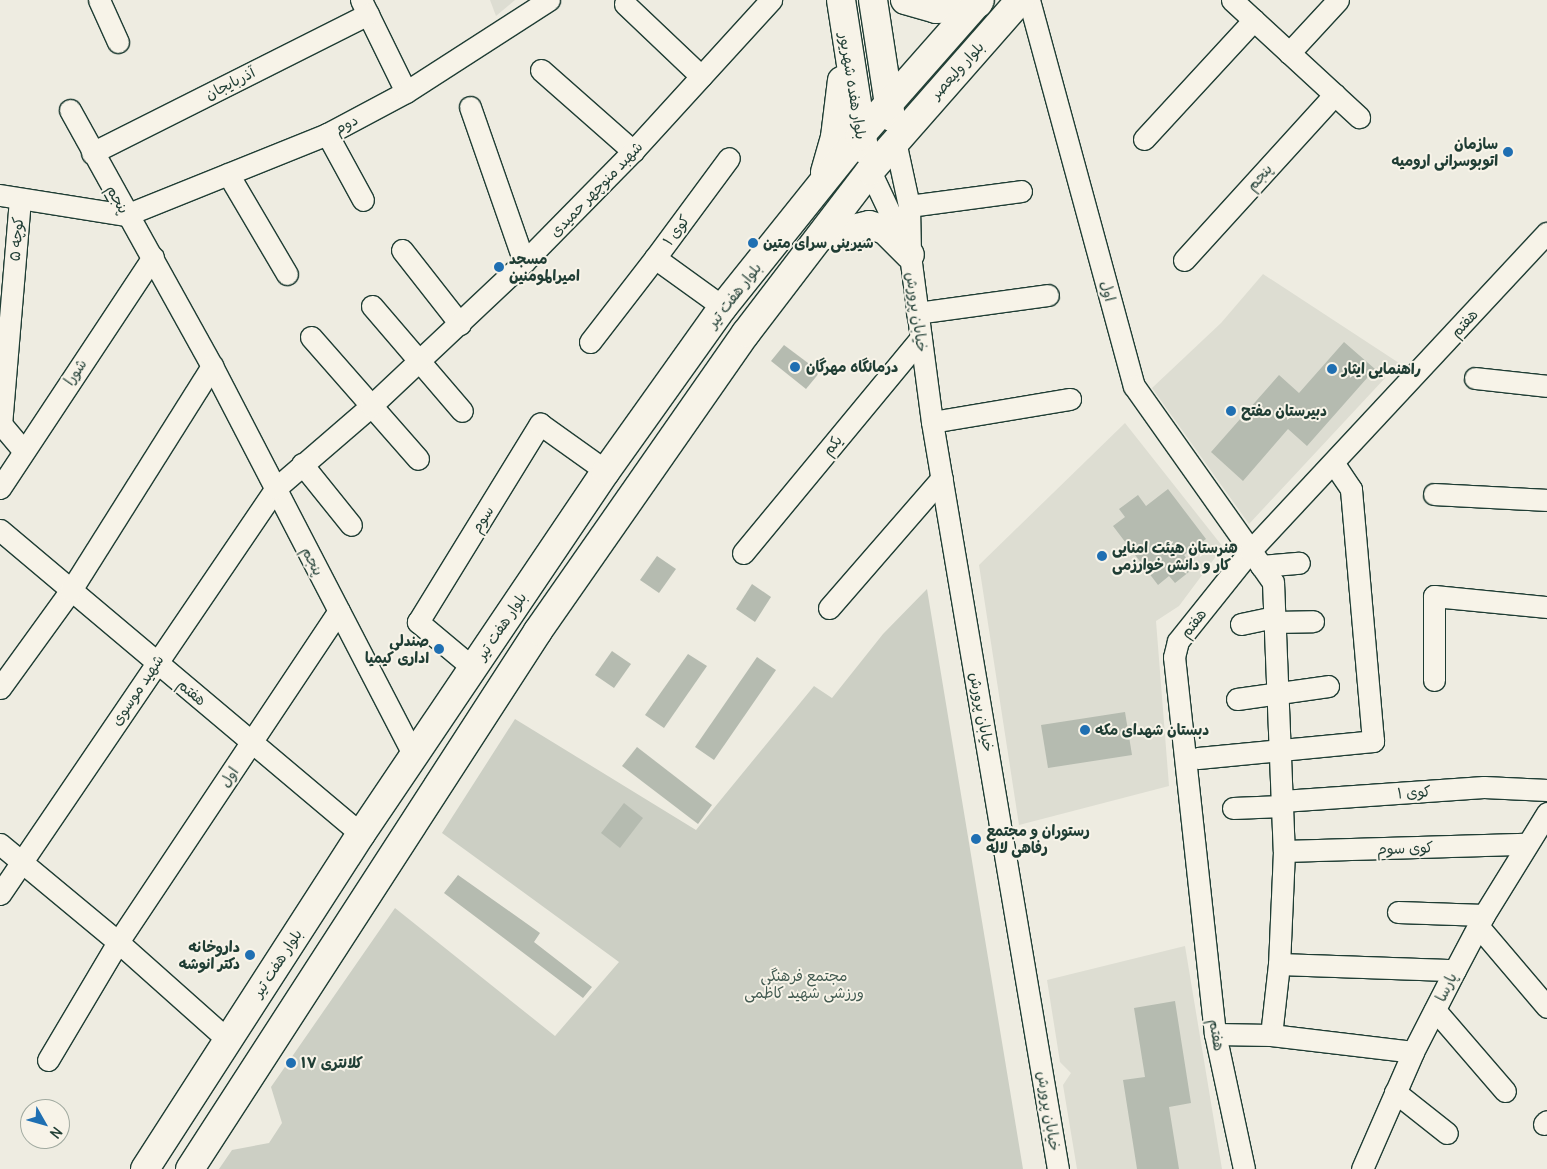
<!DOCTYPE html>
<html>
<head>
<meta charset="utf-8">
<style>
  body { margin:0 }
  #map { position:relative; width:1547px; height:1169px; overflow:hidden; background:#eeece1; font-family:Delius,"Playpen Sans Arabic",sans-serif }
  div>[style] { position:absolute }
  [style*='--x'] { left:calc(var(--x)*1px); top:calc(var(--y)*1px); width:calc(var(--w)*1px); rotate:calc(var(--a)*1deg) }
  .built>* { inset:0; background:#ddddd2 }
  .green>* { inset:0; background:#cccfc4 }
  .building>* { inset:0; background:#b5bbb0 }
  .roads { filter:drop-shadow(1px 0 #1f3d34) drop-shadow(-1px 0 #1f3d34) drop-shadow(0 1px #1f3d34) drop-shadow(0 -1px #1f3d34) }
  .minor>* { height:21px; margin:-10.5px; padding:0 10.5px; transform-origin:10.5px; border-radius:10.5px; background:#f7f3e8 }
  .major>* { height:28px; margin:-14px; padding:0 14px; transform-origin:14px; border-radius:14px; background:#f7f3e8 }
  .dots>* { width:14px; height:14px; translate:-50% -50%; box-sizing:border-box; border:2px solid #f7f3e8; border-radius:50% }
  span { translate:-50% -50%; white-space:nowrap; text-align:center; line-height:1.15; -webkit-text-stroke:4px #f7f3e8; paint-order:stroke }
  .street-label { font-size:15px; color:#1f3d34 }
  .poi-label { font-size:15px; color:#1f3d34; font-weight:700 }
  .right { translate:-100% -50%; text-align:right }
  .left { translate:0 -50%; text-align:left }
  .park-label { font-size:15px; color:#425a51 }
  .north { position:absolute; left:20px; top:1099px; width:50px; height:50px; box-sizing:border-box; background:#f7f3e8; border:1px solid #a1aaa0; border-radius:50%; rotate:128deg; font-size:14px; font-weight:700; line-height:20px; text-align:center; color:#1f3d34 }
  .north::after { content:''; display:block; margin:auto; width:18px; height:22px; background:#1f6fb2; clip-path:polygon(50% 0,100% 100%,50% 72%,0 100%) }
</style>
</head>
<body>
<div id="map">
  <div class="built">
    <i style="clip-path:polygon(490px 0,515px 0,496px 16px)"></i>
    <i style="clip-path:polygon(1263px 274px,1399px 363px,1249px 524px,1152px 388px,1221px 323px)"></i>
    <i style="clip-path:polygon(1125px 423px,1223px 547px,1179px 606px,1156px 621px,1169px 786px,1019px 825px,979px 565px)"></i>
    <i style="clip-path:polygon(1185px 946px,1222px 1169px,1077px 1169px,1063px 1085px,1071px 1073px,1060px 1062px,1047px 980px)"></i>
  </div>
  <div class="green">
    <i style="clip-path:polygon(927px 589px,1023px 1169px,219px 1169px,232px 1150px,269px 1143px,282px 1123px,271px 1087px,395px 908px,555px 1036px,619px 962px,442px 833px,515px 719px,696px 830px,814px 686px,832px 698px,883px 634px)"></i>
  </div>
  <div class="building">
    <i style="clip-path:polygon(1344px 342px,1375px 369px,1307px 446px,1288px 429px,1243px 481px,1211px 452px,1279px 375px,1299px 393px)"></i>
    <i style="clip-path:polygon(784px 345px,820px 372px,806px 389px,771px 361px)"></i>
    <i style="clip-path:polygon(1168px 489px,1206px 539px,1184px 555px,1194px 568px,1175px 583px,1169px 576px,1158px 585px,1113px 526px,1125px 517px,1119px 509px,1138px 495px,1146px 506px)"></i>
    <i style="clip-path:polygon(657px 556px,676px 569px,659px 593px,640px 580px)"></i>
    <i style="clip-path:polygon(752px 584px,771px 597px,755px 622px,736px 609px)"></i>
    <i style="clip-path:polygon(612px 651px,631px 664px,614px 688px,595px 675px)"></i>
    <i style="clip-path:polygon(688px 654px,707px 666px,664px 728px,645px 715px)"></i>
    <i style="clip-path:polygon(757px 657px,776px 670px,714px 760px,695px 747px)"></i>
    <i style="clip-path:polygon(1125px 712px,1132px 755px,1048px 768px,1041px 725px)"></i>
    <i style="clip-path:polygon(637px 747px,712px 805px,698px 824px,622px 766px)"></i>
    <i style="clip-path:polygon(624px 803px,643px 818px,620px 848px,601px 833px)"></i>
    <i style="clip-path:polygon(458px 875px,540px 933px,534px 942px,592px 987px,583px 998px,444px 893px)"></i>
    <i style="clip-path:polygon(1175px 1001px,1191px 1103px,1169px 1107px,1179px 1169px,1137px 1169px,1123px 1080px,1145px 1077px,1134px 1008px)"></i>
  </div>
  <div class="roads">
    <div class="minor">
      <i style="--x:99;--y:0;--w:46;--a:65.7"></i>
      <i style="--x:361;--y:0;--w:102;--a:63.9"></i>
      <i style="--x:1029;--y:0;--w:400;--a:74.8"></i>
      <i style="--x:1134;--y:386;--w:240;--a:54.7"></i>
      <i style="--x:1273;--y:582;--w:269;--a:87.7"></i>
      <i style="--x:1284;--y:851;--w:113;--a:92.5"></i>
      <i style="--x:1279;--y:964;--w:71;--a:96.4"></i>
      <i style="--x:1232;--y:0;--w:173;--a:42.7"></i>
      <i style="--x:625;--y:4;--w:105;--a:43.5"></i>
      <i style="--x:1289;--y:53;--w:72;--a:-47.2"></i>
      <i style="--x:541;--y:70;--w:123;--a:41.4"></i>
      <i style="--x:470;--y:107;--w:164;--a:70.8"></i>
      <i style="--x:70;--y:110;--w:293;--a:61"></i>
      <i style="--x:212;--y:366;--w:439;--a:62.6"></i>
      <i style="--x:327;--y:134;--w:75;--a:61.4"></i>
      <i style="--x:1144;--y:139;--w:162;--a:-47.3"></i>
      <i style="--x:895;--y:141;--w:66;--a:77.8"></i>
      <i style="--x:909;--y:206;--w:49;--a:88.8"></i>
      <i style="--x:910;--y:255;--w:168;--a:82.5"></i>
      <i style="--x:932;--y:422;--w:758;--a:80.43"></i>
      <i style="--x:92;--y:153;--w:309;--a:-26.7"></i>
      <i style="--x:870;--y:171;--w:82;--a:64.7"></i>
      <i style="--x:228;--y:174;--w:116;--a:59.5"></i>
      <i style="--x:0;--y:195;--w:128;--a:9"></i>
      <i style="--x:126;--y:215;--w:217;--a:-21.9"></i>
      <i style="--x:327;--y:134;--w:89;--a:-28"></i>
      <i style="--x:406;--y:92;--w:170;--a:-32.8"></i>
      <i style="--x:20;--y:199;--w:226;--a:94.8"></i>
      <i style="--x:1;--y:424;--w:34;--a:50"></i>
      <i style="--x:909;--y:206;--w:113;--a:-7.6"></i>
      <i style="--x:402;--y:250;--w:94;--a:51.9"></i>
      <i style="--x:1184;--y:260;--w:224;--a:-47.7"></i>
      <i style="--x:372;--y:306;--w:138;--a:49.4"></i>
      <i style="--x:723;--y:307;--w:84;--a:-144.2"></i>
      <i style="--x:655;--y:258;--w:124;--a:-53.5"></i>
      <i style="--x:917;--y:313;--w:132;--a:-7.8"></i>
      <i style="--x:311;--y:337;--w:162;--a:48.7"></i>
      <i style="--x:590;--y:342;--w:106;--a:-52.3"></i>
      <i style="--x:1475;--y:378;--w:72;--a:6.3"></i>
      <i style="--x:932;--y:422;--w:140;--a:-9.5"></i>
      <i style="--x:302;--y:464;--w:78;--a:51.2"></i>
      <i style="--x:0;--y:488;--w:277;--a:-56.5"></i>
      <i style="--x:1434;--y:494;--w:113;--a:3"></i>
      <i style="--x:0;--y:530;--w:472;--a:40.1"></i>
      <i style="--x:743;--y:553;--w:279;--a:-50.4"></i>
      <i style="--x:1261;--y:566;--w:38;--a:-5"></i>
      <i style="--x:829;--y:608;--w:172;--a:-49"></i>
      <i style="--x:1274;--y:622;--w:39;--a:-1"></i>
      <i style="--x:1241;--y:624;--w:34;--a:-12"></i>
      <i style="--x:473;--y:668;--w:72;--a:-140.1"></i>
      <i style="--x:418;--y:622;--w:233;--a:-58.4"></i>
      <i style="--x:540;--y:424;--w:81;--a:35.5"></i>
      <i style="--x:1434;--y:680;--w:84;--a:-90"></i>
      <i style="--x:1434;--y:596;--w:114;--a:5.6"></i>
      <i style="--x:0;--y:688;--w:121;--a:-54.1"></i>
      <i style="--x:71;--y:590;--w:265;--a:-57.8"></i>
      <i style="--x:1237;--y:699;--w:92;--a:-8.1"></i>
      <i style="--x:1198;--y:758;--w:176;--a:-5.5"></i>
      <i style="--x:1373;--y:741;--w:253;--a:-95"></i>
      <i style="--x:1351;--y:489;--w:30;--a:-124"></i>
      <i style="--x:1282;--y:801;--w:202;--a:-4"></i>
      <i style="--x:1484;--y:787;--w:63;--a:2.7"></i>
      <i style="--x:1233;--y:808;--w:49;--a:-2.3"></i>
      <i style="--x:0;--y:844;--w:153;--a:39.7"></i>
      <i style="--x:118;--y:942;--w:146;--a:41.7"></i>
      <i style="--x:1284;--y:851;--w:242;--a:-1.7"></i>
      <i style="--x:0;--y:894;--w:491;--a:-55.8"></i>
      <i style="--x:276;--y:488;--w:125;--a:-40.8"></i>
      <i style="--x:371;--y:406;--w:210;--a:-43.3"></i>
      <i style="--x:524;--y:262;--w:156;--a:-45.5"></i>
      <i style="--x:633;--y:151;--w:205;--a:-47.6"></i>
      <i style="--x:1398;--y:912;--w:86;--a:2"></i>
      <i style="--x:1478;--y:926;--w:106;--a:49.6"></i>
      <i style="--x:1279;--y:964;--w:176;--a:2"></i>
      <i style="--x:1435;--y:1010;--w:107;--a:49.2"></i>
      <i style="--x:1215;--y:1034;--w:56;--a:1"></i>
      <i style="--x:1271;--y:1035;--w:143;--a:6.8"></i>
      <i style="--x:48;--y:1060;--w:137;--a:-59.3"></i>
      <i style="--x:118;--y:942;--w:398;--a:-56.3"></i>
      <i style="--x:1395;--y:1092;--w:66;--a:38.3"></i>
      <i style="--x:1544;--y:1124;--w:4;--a:-45"></i>
      <i style="--x:1244;--y:1169;--w:138;--a:-102.1"></i>
      <i style="--x:1215;--y:1034;--w:379;--a:-96.2"></i>
      <i style="--x:1174;--y:657;--w:16;--a:-76"></i>
      <i style="--x:1178;--y:641;--w:115;--a:-51.3"></i>
      <i style="--x:1250;--y:551;--w:435;--a:-47"></i>
      <i style="--x:1362;--y:1169;--w:128;--a:-66.4"></i>
      <i style="--x:1413;--y:1052;--w:92;--a:-62.9"></i>
      <i style="--x:1455;--y:970;--w:62;--a:-62.2"></i>
      <i style="--x:1484;--y:915;--w:120;--a:-58.3"></i>
    </div>
    <div class="major">
      <i style="--x:841;--y:0;--w:151;--a:81.2"></i>
      <i style="--x:873;--y:0;--w:118;--a:81.3"></i>
      <i style="--x:905;--y:0;--w:32;--a:16"></i>
      <i style="--x:936;--y:9;--w:25;--a:-2"></i>
      <i style="--x:961;--y:8;--w:18;--a:-16"></i>
      <i style="--x:825;--y:172;--w:36;--a:-74"></i>
      <i style="--x:835;--y:137;--w:57;--a:-83"></i>
      <i style="--x:823;--y:236;--w:47;--a:-13.4"></i>
      <i style="--x:869;--y:225;--w:17;--a:17"></i>
      <i style="--x:885;--y:230;--w:35;--a:45"></i>
      <i style="--x:145;--y:1169;--w:399;--a:-57.2"></i>
      <i style="--x:361;--y:834;--w:438;--a:-56"></i>
      <i style="--x:606;--y:471;--w:201;--a:-54.5"></i>
      <i style="--x:723;--y:307;--w:219;--a:-51.3"></i>
      <i style="--x:860;--y:136;--w:181;--a:-48.6"></i>
      <i style="--x:190;--y:1169;--w:641;--a:-57.1"></i>
      <i style="--x:538;--y:631;--w:363;--a:-55.1"></i>
      <i style="--x:746;--y:333;--w:204;--a:-52.6"></i>
      <i style="--x:870;--y:171;--w:227;--a:-48.7"></i>
    </div>
  </div>
  <div class="dots">
    <i style="left:1508px;top:152px;background:#1f6fb2"></i>
    <i style="left:753px;top:243px;background:#1f6fb2"></i>
    <i style="left:499px;top:267px;background:#1f6fb2"></i>
    <i style="left:795px;top:367px;background:#1f6fb2"></i>
    <i style="left:1332px;top:369px;background:#1f6fb2"></i>
    <i style="left:1231px;top:411px;background:#1f6fb2"></i>
    <i style="left:1102px;top:556px;background:#1f6fb2"></i>
    <i style="left:439px;top:649px;background:#1f6fb2"></i>
    <i style="left:1085px;top:730px;background:#1f6fb2"></i>
    <i style="left:976px;top:839px;background:#1f6fb2"></i>
    <i style="left:250px;top:955px;background:#1f6fb2"></i>
    <i style="left:291px;top:1063px;background:#1f6fb2"></i>
  </div>
  <div class="street-label">
    <span style="left:957px;top:70px;rotate:-48deg">بلوار ولیعصر</span>
    <span style="left:230px;top:83px;rotate:-27deg">آذربایجان</span>
    <span style="left:853px;top:86px;rotate:81deg">بلوار هفده شهریور</span>
    <span style="left:346px;top:124px;rotate:-28deg">دوم</span>
    <span style="left:1259px;top:177px;rotate:-48deg">پنجم</span>
    <span style="left:596px;top:189px;rotate:-46deg">شهبد منوچهر حمیدی</span>
    <span style="left:118px;top:199px;rotate:61deg">پنجم</span>
    <span style="left:676px;top:230px;rotate:-53deg">کوی ۱</span>
    <span style="left:16px;top:239px;rotate:-85deg">کوچه ۵</span>
    <span style="left:1108px;top:291px;rotate:75deg">اول</span>
    <span style="left:734px;top:295px;rotate:-52deg">بلوار هفت تیر</span>
    <span style="left:917px;top:312px;rotate:82deg">خیابان پرورش</span>
    <span style="left:1464px;top:323px;rotate:-47deg">هفتم</span>
    <span style="left:75px;top:372px;rotate:-56deg">شورا</span>
    <span style="left:832px;top:445px;rotate:-50deg">یکم</span>
    <span style="left:482px;top:519px;rotate:-58deg">سوم</span>
    <span style="left:313px;top:561px;rotate:63deg">پنجم</span>
    <span style="left:1193px;top:623px;rotate:-52deg">هفتم</span>
    <span style="left:501px;top:626px;rotate:-56deg">بلوار هفت تیر</span>
    <span style="left:137px;top:690px;rotate:-56deg">شهید موسوی</span>
    <span style="left:192px;top:692px;rotate:40deg">هفتم</span>
    <span style="left:982px;top:712px;rotate:80deg">خیابان پرورش</span>
    <span style="left:229px;top:777px;rotate:-56deg">اول</span>
    <span style="left:1414px;top:792px;rotate:-4deg">کوی ۱</span>
    <span style="left:1405px;top:848px;rotate:-2deg">کوی سوم</span>
    <span style="left:277px;top:963px;rotate:-57deg">بلوار هفت تیر</span>
    <span style="left:1446px;top:987px;rotate:-64deg">پارسا</span>
    <span style="left:1217px;top:1035px;rotate:81deg">هفتم</span>
    <span style="left:1049px;top:1111px;rotate:81deg">خیابان پرورش</span>
  </div>
  <div class="poi-label">
    <span class="right" style="left:1498px;top:152px">سازمان<br>اتوبوسرانی ارومیه</span>
    <span class="left" style="left:763px;top:243px">شیرینی سرای متین</span>
    <span class="left" style="left:509px;top:267px">مسجد<br>امیرالمومنین</span>
    <span class="left" style="left:806px;top:367px">درمانگاه مهرگان</span>
    <span class="left" style="left:1342px;top:369px">راهنمایی ایثار</span>
    <span class="left" style="left:1241px;top:411px">دبیرستان مفتح</span>
    <span class="left" style="left:1112px;top:556px">هنرستان هیئت امنایی<br>کار و دانش خوارزمی</span>
    <span class="right" style="left:429px;top:649px">صندلی<br>اداری کیمیا</span>
    <span class="left" style="left:1095px;top:730px">دبستان شهدای مکه</span>
    <span class="left" style="left:986px;top:839px">رستوران و مجتمع<br>رفاهی لاله</span>
    <span class="right" style="left:240px;top:955px">داروخانه<br>دکتر انوشه</span>
    <span class="left" style="left:301px;top:1063px">کلانتری ۱۷</span>
  </div>
  <div class="park-label">
    <span style="left:804px;top:984px">مجتمع فرهنگی<br>ورزشی شهید کاظمی</span>
  </div>
  <div class="north">N</div>
</div>
</body>
</html>
